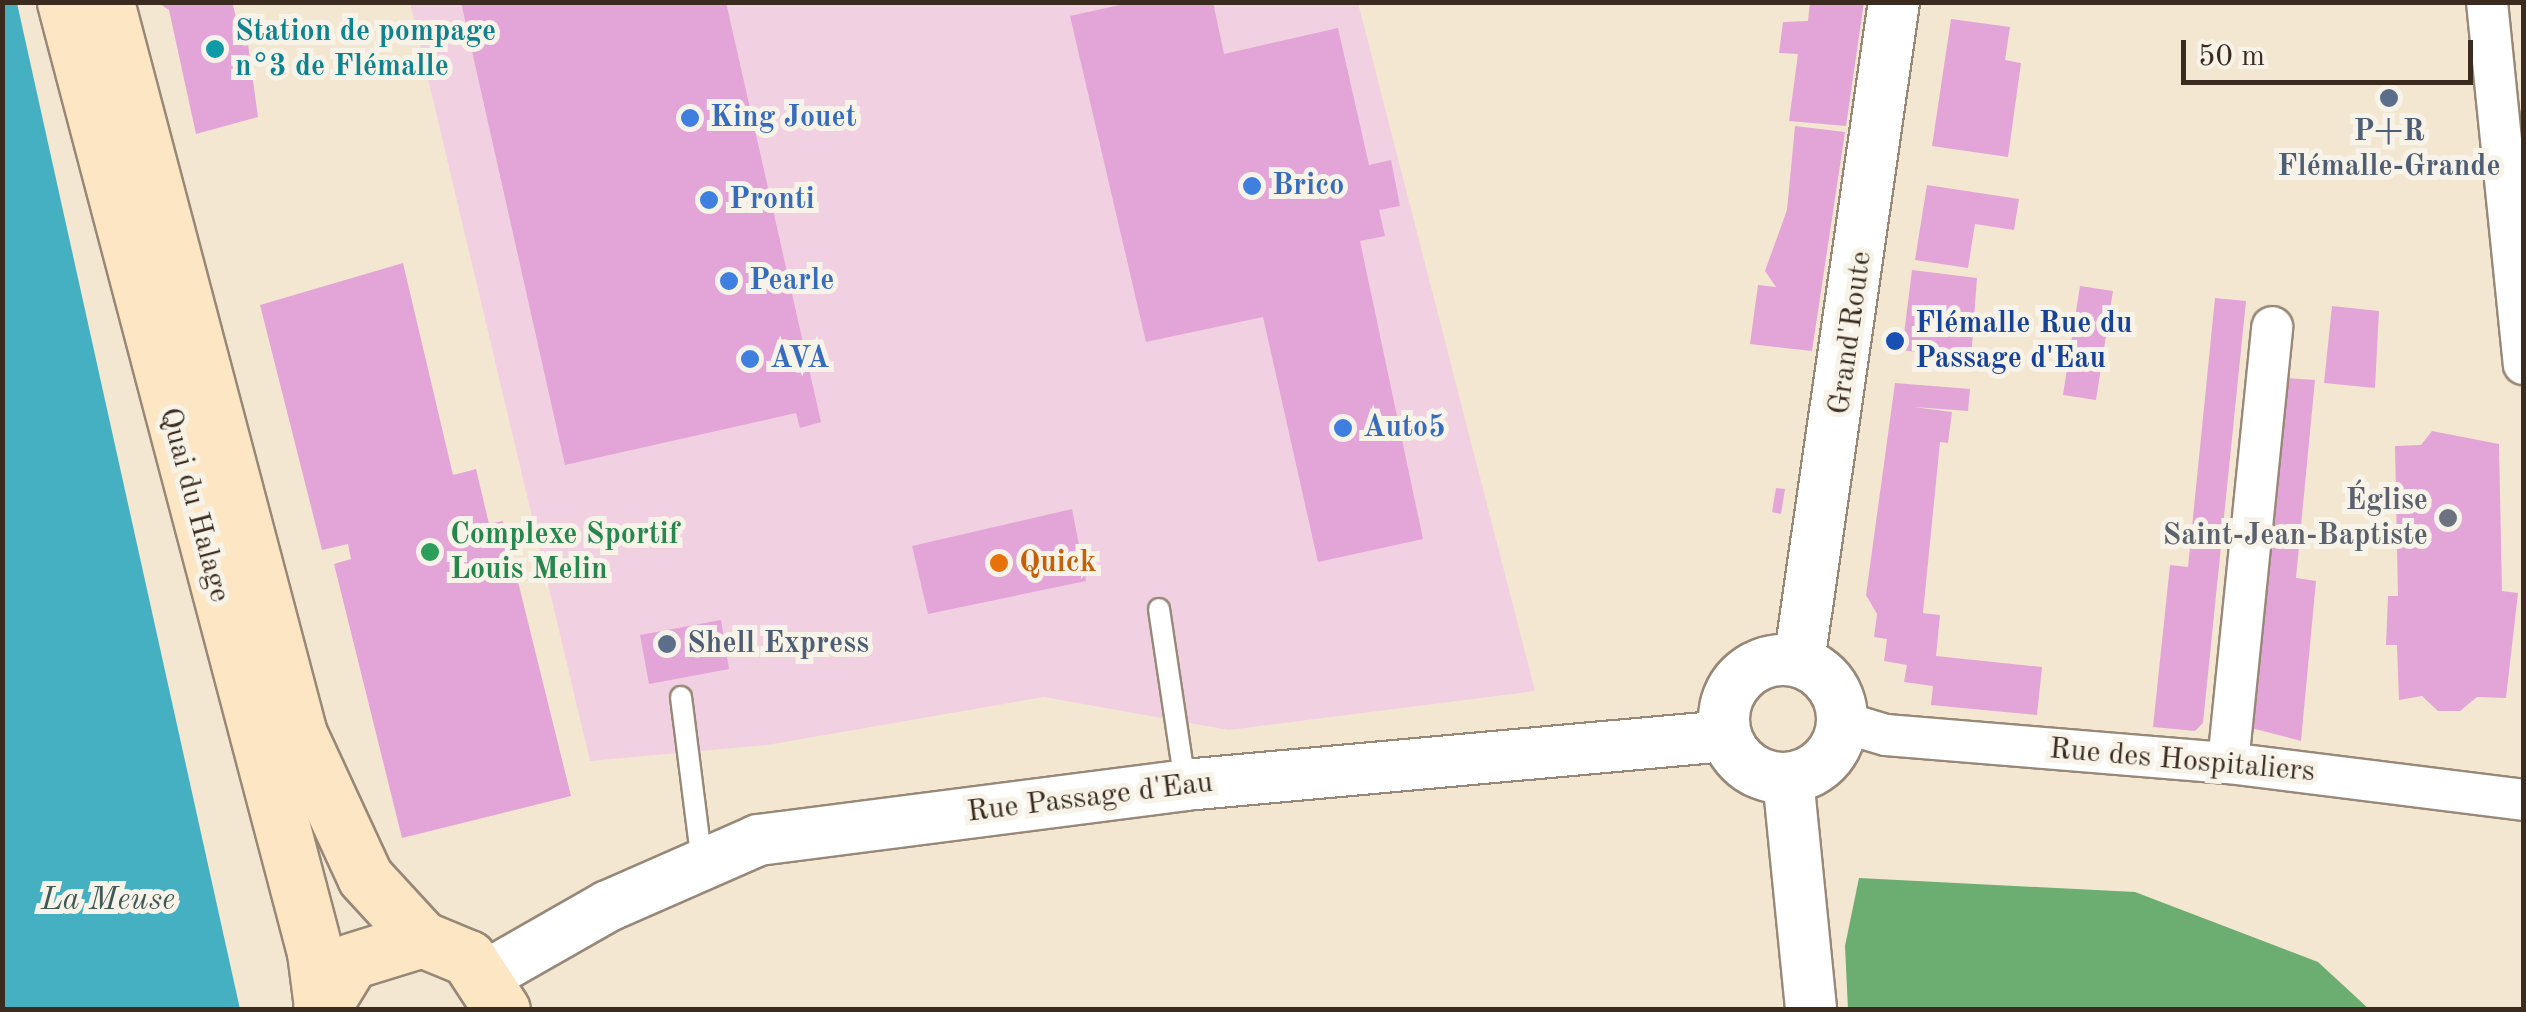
<!DOCTYPE html>
<html>
<head>
<meta charset="utf-8">
<style>
  body { margin:0 }
  #map { position:relative; width:2526px; height:1012px; overflow:hidden; background:#f4e7d1; font-family:"Old Standard TT",serif }
  div>[style] { position:absolute }
  [style*='--x'] { left:calc(var(--x)*1px); top:calc(var(--y)*1px); width:calc(var(--w)*1px); rotate:calc(var(--a)*1deg) }
  .built>* { inset:0; background:#f1d0e2 }
  .forest>* { inset:0; background:#6cad71 }
  .water>* { inset:0; background:#44b0c1 }
  .building>* { inset:0; background:#e3a5d8 }
  .roads { filter:drop-shadow(2px 0 #988878) drop-shadow(-2px 0 #988878) drop-shadow(0 2px #988878) drop-shadow(0 -2px #988878) }
  .service>* { height:20px; margin:-10px; padding:0 10px; transform-origin:10px; border-radius:10px; background:#fff }
  .minor>* { height:40px; margin:-20px; padding:0 20px; transform-origin:20px; border-radius:20px; background:#fff }
  .tertiary>* { height:50px; margin:-25px; padding:0 25px; transform-origin:25px; border-radius:25px; background:#fff }
  .tertiary>.ring { margin:-25px; padding:0; box-sizing:content-box; background:none; border:50px solid #fff; border-radius:50% }
  .secondary>* { height:55px; margin:-27.5px; padding:0 27.5px; transform-origin:27.5px; border-radius:27.5px; background:#fce6c4 }
  .dots>* { width:28px; height:28px; translate:-50% -50%; box-sizing:border-box; border:5px solid #f7f3e8; border-radius:50% }
  span { translate:-50% -50%; white-space:nowrap; text-align:center; line-height:1.15; -webkit-text-stroke:10px #f7f3e8; paint-order:stroke }
  .culture-label { font-size:30px; color:#0d838f; font-weight:700 }
  .left { translate:0 -50%; text-align:left }
  .shop-label { font-size:30px; color:#366cbe; font-weight:700 }
  .service-label { font-size:30px; color:#4e5e75; font-weight:700 }
  .transit-label { font-size:30px; color:#164399; font-weight:700 }
  .street-label { font-size:30px; color:#3b2a1e }
  .worship-label { font-size:30px; color:#5b616d; font-weight:700 }
  .right { translate:-100% -50%; text-align:right }
  .leisure-label { font-size:30px; color:#27864d; font-weight:700 }
  .food-label { font-size:30px; color:#c56008; font-weight:700 }
  .water-label { font-size:32px; color:#3e5957; font-style:italic }
  .frame { position:absolute; inset:0; border:5px solid #3b2a1e; pointer-events:none }
  .scale { position:absolute; left:2181px; top:40px; width:292px; height:45px; box-sizing:border-box; border:5px solid #3b2a1e; border-top:0; padding-left:12px; font-size:30px; line-height:35px; white-space:nowrap; color:#3b2a1e; -webkit-text-stroke:8px #f7f3e8; paint-order:stroke }
</style>
</head>
<body>
<div id="map">
  <div class="built">
    <i style="clip-path:polygon(410px 3px,1358px 3px,1535px 691px,1229px 730px,1044px 697px,767px 745px,590px 761px)"></i>
  </div>
  <div class="forest">
    <i style="clip-path:polygon(1859px 878px,2135px 892px,2318px 962px,2369px 1009px,1848px 1009px,1845px 946px)"></i>
  </div>
  <div class="water">
    <i style="clip-path:polygon(2px 3px,17px 3px,240px 1009px,3px 1009px)"></i>
  </div>
  <div class="building">
    <i style="clip-path:polygon(157px 2px,232px 2px,236px 17px,244px 15px,258px 117px,196px 134px,169px 10px)"></i>
    <i style="clip-path:polygon(461px 2px,726px 2px,821px 422px,800px 428px,796px 413px,565px 465px)"></i>
    <i style="clip-path:polygon(1133px 2px,1213px 2px,1224px 54px,1338px 28px,1369px 165px,1391px 160px,1400px 206px,1379px 210px,1385px 236px,1360px 241px,1423px 539px,1318px 562px,1263px 317px,1146px 342px,1070px 16px)"></i>
    <i style="clip-path:polygon(1810px 2px,1864px 2px,1846px 126px,1789px 121px,1798px 54px,1779px 53px,1783px 22px,1808px 21px)"></i>
    <i style="clip-path:polygon(1951px 19px,2010px 27px,2005px 60px,2021px 63px,2008px 157px,1932px 146px)"></i>
    <i style="clip-path:polygon(1795px 126px,1845px 132px,1812px 351px,1750px 344px,1758px 285px,1776px 287px,1765px 271px,1787px 210px)"></i>
    <i style="clip-path:polygon(1927px 185px,2019px 199px,2014px 230px,1975px 224px,1968px 268px,1915px 260px)"></i>
    <i style="clip-path:polygon(403px 263px,453px 475px,476px 469px,489px 524px,503px 521px,571px 796px,402px 838px,334px 564px,351px 559px,348px 544px,322px 550px,260px 305px)"></i>
    <i style="clip-path:polygon(1912px 270px,1977px 278px,1971px 359px,1902px 350px)"></i>
    <i style="clip-path:polygon(2080px 286px,2113px 291px,2096px 400px,2063px 395px)"></i>
    <i style="clip-path:polygon(2215px 298px,2246px 301px,2203px 723px,2195px 731px,2153px 727px,2170px 565px,2188px 567px)"></i>
    <i style="clip-path:polygon(2332px 306px,2379px 311px,2375px 388px,2324px 383px)"></i>
    <i style="clip-path:polygon(2285px 378px,2315px 380px,2296px 578px,2316px 581px,2301px 741px,2251px 728px)"></i>
    <i style="clip-path:polygon(1895px 383px,1970px 389px,1968px 411px,1914px 407px,1952px 412px,1948px 443px,1940px 442px,1923px 613px,1940px 615px,1936px 656px,2042px 667px,2037px 715px,1931px 705px,1933px 686px,1904px 682px,1907px 665px,1884px 661px,1887px 639px,1874px 637px,1877px 614px,1866px 595px)"></i>
    <i style="clip-path:polygon(2432px 431px,2499px 444px,2502px 591px,2518px 593px,2506px 698px,2477px 697px,2460px 711px,2438px 711px,2422px 696px,2399px 700px,2397px 645px,2386px 645px,2388px 596px,2398px 596px,2395px 446px,2421px 445px)"></i>
    <i style="clip-path:polygon(1776px 488px,1785px 489px,1781px 514px,1772px 512px)"></i>
    <i style="clip-path:polygon(1072px 509px,1086px 581px,928px 614px,912px 546px)"></i>
    <i style="clip-path:polygon(721px 620px,729px 669px,649px 684px,640px 635px)"></i>
  </div>
  <div class="roads">
    <div class="service">
      <i style="--x:1159;--y:609;--w:176;--a:81.5"></i>
      <i style="--x:681;--y:697;--w:167;--a:82.8"></i>
    </div>
    <div class="minor">
      <i style="--x:2487;--y:2;--w:364;--a:84.2"></i>
      <i style="--x:1842;--y:722;--w:46;--a:16.5"></i>
      <i style="--x:1886;--y:735;--w:343;--a:4.7"></i>
      <i style="--x:2228;--y:763;--w:298;--a:7.1"></i>
      <i style="--x:2228;--y:763;--w:438;--a:-84.2"></i>
    </div>
    <div class="tertiary">
      <i class="ring" style="left:1724px;top:660px;width:68px;height:68px"></i>
      <i style="--x:1799;--y:662;--w:667;--a:-81.81"></i>
      <i style="--x:1788;--y:778;--w:233;--a:84.3"></i>
      <i style="--x:487;--y:975;--w:139;--a:-29.7"></i>
      <i style="--x:608;--y:906;--w:164;--a:-23.7"></i>
      <i style="--x:758;--y:840;--w:431;--a:-7.3"></i>
      <i style="--x:1185;--y:785;--w:542;--a:-5.18"></i>
    </div>
    <div class="secondary">
      <i style="--x:65;--y:2;--w:982;--a:75.26"></i>
      <i style="--x:315;--y:952;--w:55;--a:82.7"></i>
      <i style="--x:106;--y:2;--w:757;--a:75.23"></i>
      <i style="--x:299;--y:734;--w:157;--a:65.2"></i>
      <i style="--x:365;--y:877;--w:84;--a:47.4"></i>
      <i style="--x:321;--y:1010;--w:57;--a:-58.5"></i>
      <i style="--x:351;--y:961;--w:74;--a:-17.2"></i>
      <i style="--x:422;--y:939;--w:50;--a:22.4"></i>
      <i style="--x:468;--y:958;--w:62;--a:56.8"></i>
    </div>
  </div>
  <div class="dots">
    <i style="left:215px;top:49px;background:#0f9aa8"></i>
    <i style="left:2389px;top:98px;background:#5c6f8a"></i>
    <i style="left:690px;top:118px;background:#3f7fe0"></i>
    <i style="left:1252px;top:186px;background:#3f7fe0"></i>
    <i style="left:709px;top:200px;background:#3f7fe0"></i>
    <i style="left:729px;top:281px;background:#3f7fe0"></i>
    <i style="left:1895px;top:341px;background:#1a4fb4"></i>
    <i style="left:750px;top:359px;background:#3f7fe0"></i>
    <i style="left:1343px;top:428px;background:#3f7fe0"></i>
    <i style="left:2448px;top:518px;background:#6b7280"></i>
    <i style="left:430px;top:552px;background:#2e9e5b"></i>
    <i style="left:999px;top:563px;background:#e8710a"></i>
    <i style="left:667px;top:644px;background:#5c6f8a"></i>
  </div>
  <div class="culture-label">
    <span class="left" style="left:235px;top:49px">Station de pompage<br>n°3 de Flémalle</span>
  </div>
  <div class="shop-label">
    <span class="left" style="left:710px;top:118px">King Jouet</span>
    <span class="left" style="left:1272px;top:186px">Brico</span>
    <span class="left" style="left:729px;top:200px">Pronti</span>
    <span class="left" style="left:749px;top:281px">Pearle</span>
    <span class="left" style="left:770px;top:359px">AVA</span>
    <span class="left" style="left:1363px;top:428px">Auto5</span>
  </div>
  <div class="service-label">
    <span style="left:2389px;top:149px">P+R<br>Flémalle-Grande</span>
    <span class="left" style="left:687px;top:644px">Shell Express</span>
  </div>
  <div class="transit-label">
    <span class="left" style="left:1915px;top:341px">Flémalle Rue du<br>Passage d'Eau</span>
  </div>
  <div class="street-label">
    <span style="left:1851px;top:333px;rotate:-82deg">Grand'Route</span>
    <span style="left:194px;top:505px;rotate:75deg">Quai du Halage</span>
    <span style="left:2182px;top:761px;rotate:5deg">Rue des Hospitaliers</span>
    <span style="left:1090px;top:798px;rotate:-7deg">Rue Passage d'Eau</span>
  </div>
  <div class="worship-label">
    <span class="right" style="left:2428px;top:518px">Église<br>Saint-Jean-Baptiste</span>
  </div>
  <div class="leisure-label">
    <span class="left" style="left:450px;top:552px">Complexe Sportif<br>Louis Melin</span>
  </div>
  <div class="food-label">
    <span class="left" style="left:1019px;top:563px">Quick</span>
  </div>
  <div class="water-label">
    <span style="left:108px;top:901px">La Meuse</span>
  </div>
  <div class="frame"></div>
  <div class="scale">50 m</div>
</div>
</body>
</html>
